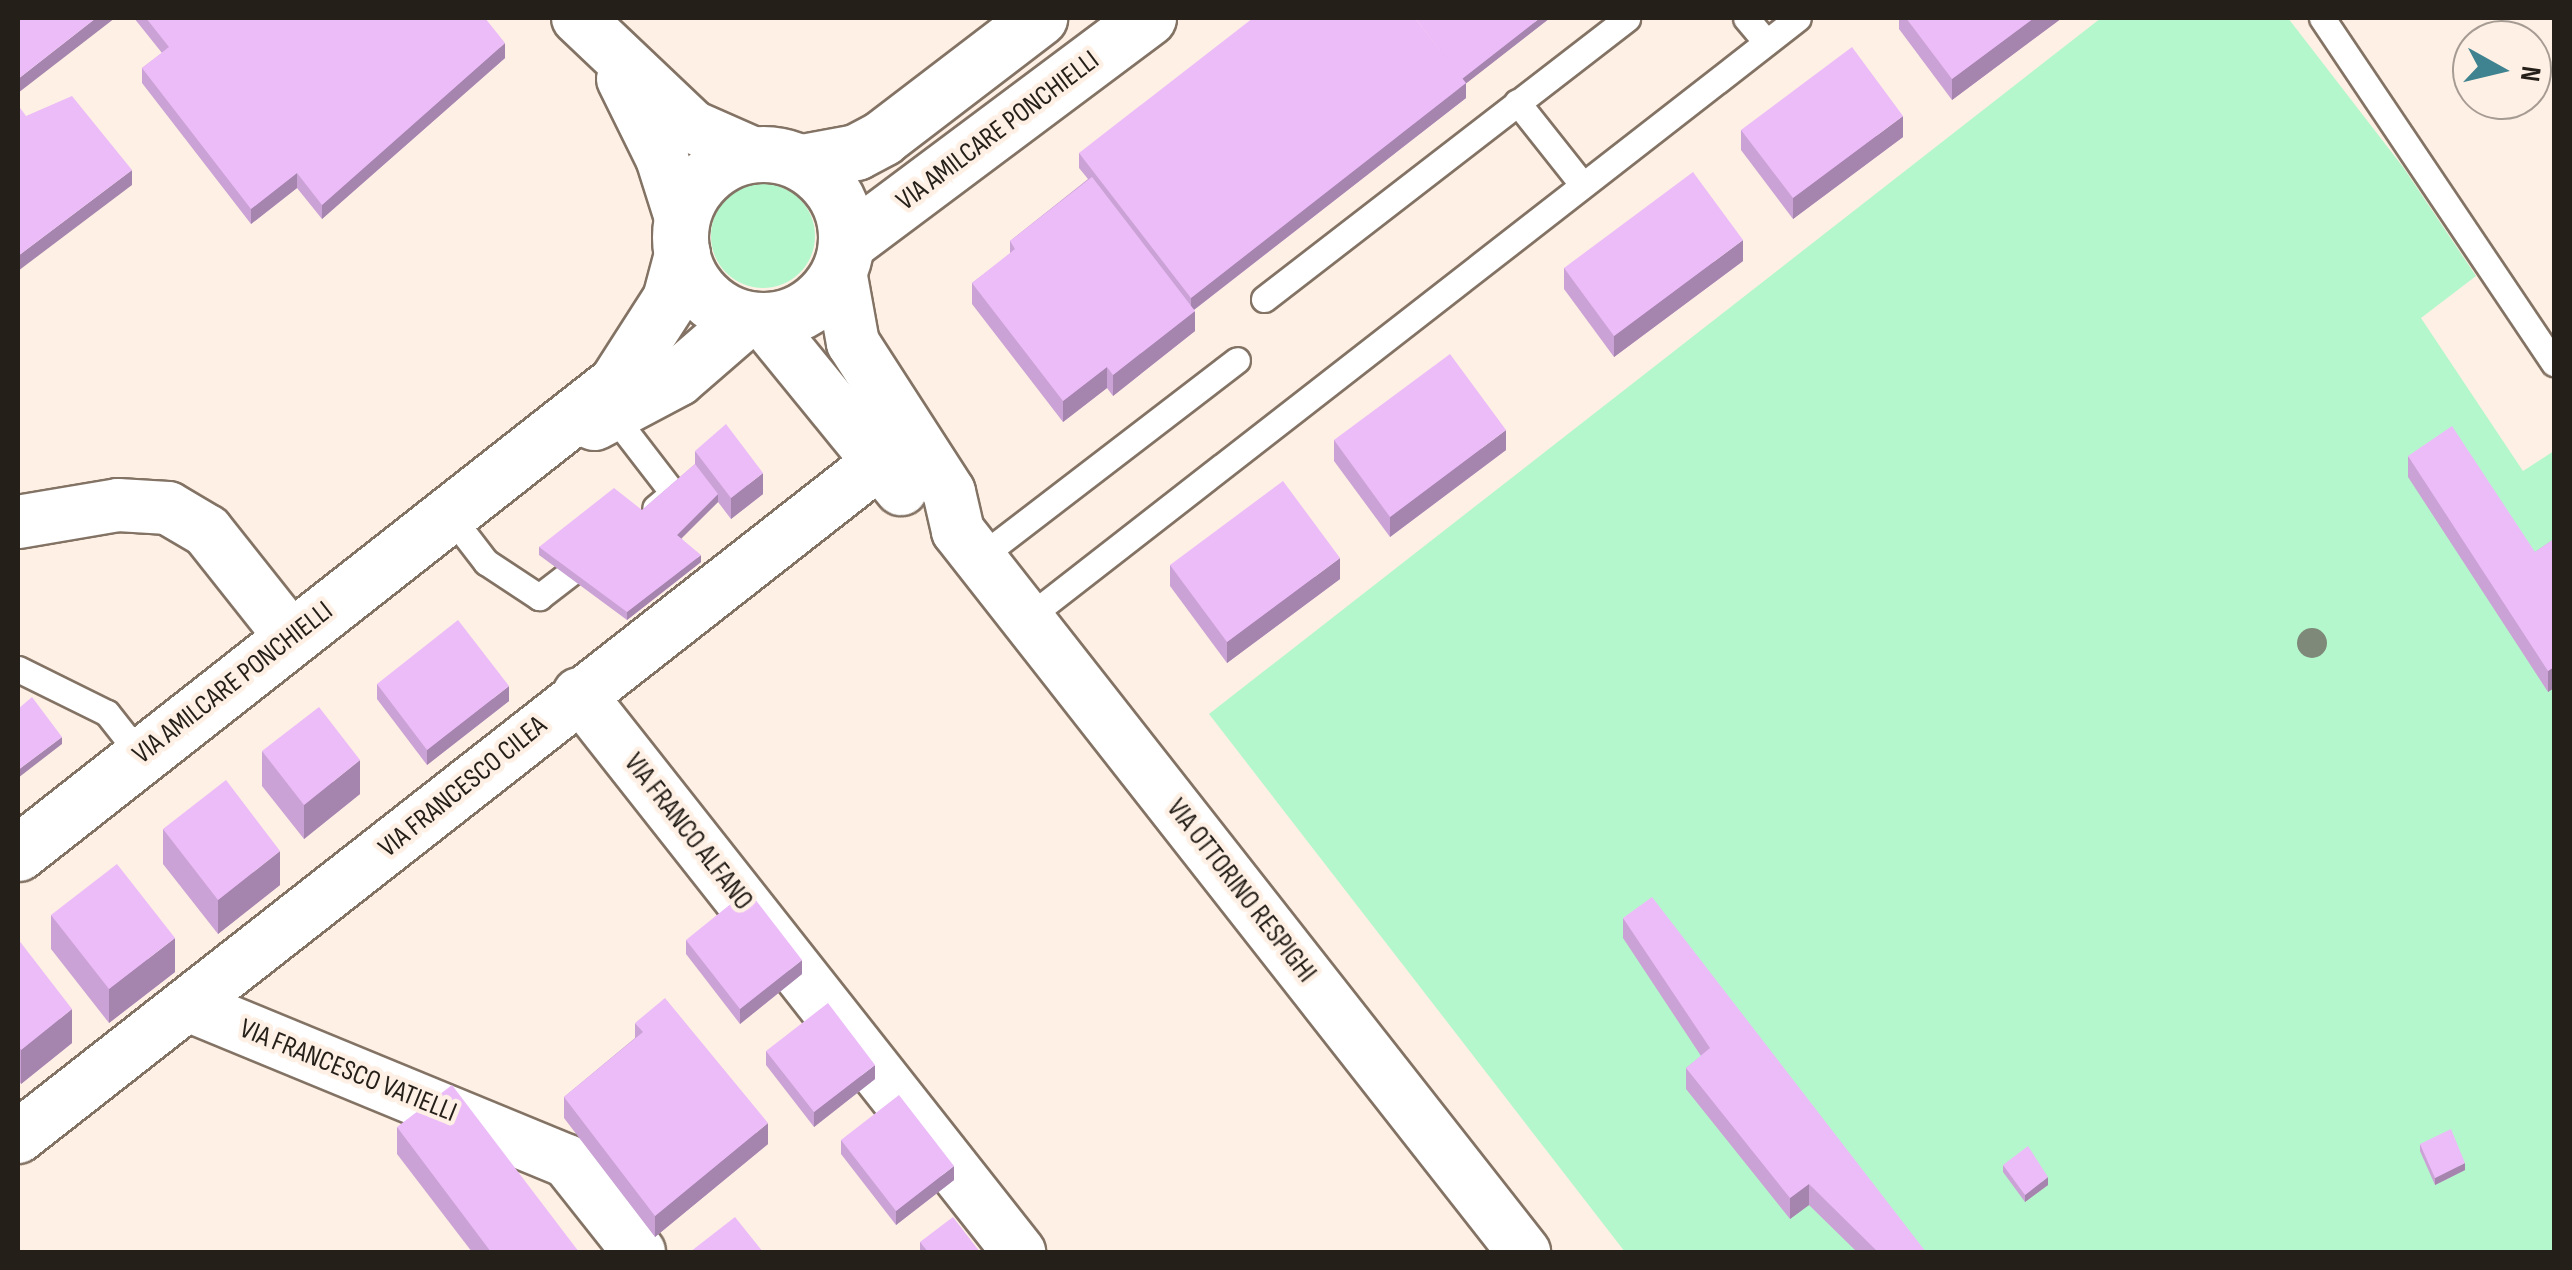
<!DOCTYPE html>
<html>
<head>
<meta charset="utf-8">
<style>
  body { margin:0 }
  #map { position:relative; width:2572px; height:1270px; overflow:hidden; background:#fef0e4; font-family:"Sofia Sans Condensed",sans-serif }
  div>[style] { position:absolute }
  [style*='--x'] { left:calc(var(--x)*1px); top:calc(var(--y)*1px); width:calc(var(--w)*1px); rotate:calc(var(--a)*1deg) }
  .green>* { inset:0; background:#b5f7cc }
  .round { border-radius:50% }
  .roads { filter:drop-shadow(2px 0 #837365) drop-shadow(-2px 0 #837365) drop-shadow(0 2px #837365) drop-shadow(0 -2px #837365) }
  .service>* { height:25px; margin:-12.5px; padding:0 12.5px; transform-origin:12.5px; border-radius:12.5px; background:#fff }
  .minor>* { height:52px; margin:-26px; padding:0 26px; transform-origin:26px; border-radius:26px; background:#fff }
  .secondary>* { height:55px; margin:-27.5px; padding:0 27.5px; transform-origin:27.5px; border-radius:27.5px; background:#fff }
  .secondary>.ring { margin:-27.5px; padding:0; box-sizing:content-box; background:none; border:55px solid #fff; border-radius:50% }
  .trees>* { width:30px; height:30px; margin:-15px; border-radius:50%; background:#7e8979 }
  .wall>* { inset:0; background:#cba2d5 }
  .shaded-wall>* { inset:0; background:#a584ae }
  .building>* { inset:0; background:#ecbcf8 }
  span { translate:-50% -50%; white-space:nowrap; text-align:center; line-height:1.15; -webkit-text-stroke:9px #fef0e4; paint-order:stroke }
  .street-label { font-size:28px; color:#251f19 }
  .frame { position:absolute; inset:0; border:20px solid #251f19; pointer-events:none }
  .north { position:absolute; left:2452px; top:20px; width:100px; height:100px; box-sizing:border-box; background:#fef0e4; border:2px solid #a79c93; border-radius:50%; rotate:98deg; font-size:28px; font-weight:700; line-height:40px; text-align:center; color:#251f19 }
  .north::after { content:''; display:block; margin:auto; width:35px; height:45px; background:#3e838f; clip-path:polygon(50% 0,100% 100%,50% 72%,0 100%) }
</style>
</head>
<body>
<div id="map">
  <div class="green">
    <i style="clip-path:polygon(2101px 18px,2288px 18px,2403px 167px,2476px 276px,2421px 318px,2523px 471px,2554px 451px,2554px 1252px,1625px 1252px,1209px 714px)"></i>
    <i class="round" style="left:711px;top:184px;width:104px;height:104px"></i>
  </div>
  <div class="roads">
    <div class="service">
      <i style="--x:1746;--y:18;--w:31;--a:50"></i>
      <i style="--x:2322;--y:18;--w:416;--a:56.1"></i>
      <i style="--x:1517;--y:102;--w:105;--a:51.6"></i>
      <i style="--x:1264;--y:299;--w:459;--a:-37.7"></i>
      <i style="--x:609;--y:410;--w:105;--a:52.4"></i>
      <i style="--x:673;--y:493;--w:23;--a:140"></i>
      <i style="--x:449;--y:514;--w:61;--a:52.4"></i>
      <i style="--x:486;--y:562;--w:64;--a:33.4"></i>
      <i style="--x:539;--y:597;--w:66;--a:-37.6"></i>
      <i style="--x:979;--y:558;--w:325;--a:-37.5"></i>
      <i style="--x:1026;--y:619;--w:978;--a:-37.9"></i>
      <i style="--x:18;--y:669;--w:99;--a:26.3"></i>
      <i style="--x:107;--y:713;--w:55;--a:51.7"></i>
    </div>
    <div class="minor">
      <i style="--x:578;--y:18;--w:158;--a:43.5"></i>
      <i style="--x:693;--y:127;--w:67;--a:23.9"></i>
      <i style="--x:623;--y:79;--w:88;--a:63.7"></i>
      <i style="--x:662;--y:158;--w:66;--a:72.4"></i>
      <i style="--x:840;--y:271;--w:73;--a:79.8"></i>
      <i style="--x:853;--y:343;--w:177;--a:57.2"></i>
      <i style="--x:949;--y:492;--w:40;--a:77"></i>
      <i style="--x:958;--y:531;--w:917;--a:51.87"></i>
      <i style="--x:764;--y:321;--w:217;--a:50.8"></i>
      <i style="--x:18;--y:522;--w:101;--a:-9.6"></i>
      <i style="--x:118;--y:505;--w:50;--a:3.4"></i>
      <i style="--x:168;--y:508;--w:45;--a:30.5"></i>
      <i style="--x:207;--y:531;--w:135;--a:51.6"></i>
      <i style="--x:579;--y:694;--w:711;--a:51.74"></i>
      <i style="--x:188;--y:1005;--w:410;--a:22.4"></i>
      <i style="--x:567;--y:1161;--w:116;--a:51.6"></i>
      <i style="--x:18;--y:1137;--w:1133;--a:-38.08"></i>
    </div>
    <div class="secondary">
      <i class="ring" style="left:680px;top:154px;width:111px;height:111px"></i>
      <i style="--x:802;--y:162;--w:55;--a:-10.5"></i>
      <i style="--x:856;--y:152;--w:30;--a:-28"></i>
      <i style="--x:882;--y:138;--w:198;--a:-37.4"></i>
      <i style="--x:847;--y:243;--w:376;--a:-36.8"></i>
      <i style="--x:594;--y:422;--w:94;--a:-27.9"></i>
      <i style="--x:677;--y:378;--w:90;--a:-40.9"></i>
      <i style="--x:18;--y:853;--w:761;--a:-38.17"></i>
      <i style="--x:616;--y:383;--w:100;--a:-57.3"></i>
      <i style="--x:670;--y:299;--w:47;--a:-75.1"></i>
    </div>
  </div>
  <div class="trees">
    <i style="left:2312px;top:643px"></i>
  </div>
  <div class="wall">
    <i style="clip-path:polygon(134px 18px,485px 18px,505px 58px,322px 219px,297px 188px,251px 224px,142px 83px,142px 68px,162px 53px)"></i>
    <i style="clip-path:polygon(1550px 18px,1466px 83px,1466px 98px,1194px 310px,1195px 331px,1113px 396px,1107px 388px,1063px 422px,972px 304px,972px 283px,1010px 254px,1010px 241px,1088px 179px,1079px 168px,1079px 153px)"></i>
    <i style="clip-path:polygon(1899px 18px,2062px 18px,1952px 100px,1899px 29px)"></i>
    <i style="clip-path:polygon(1741px 130px,1903px 137px,1793px 219px,1741px 150px)"></i>
    <i style="clip-path:polygon(1743px 261px,1614px 357px,1564px 289px,1564px 268px)"></i>
    <i style="clip-path:polygon(1334px 440px,1506px 450px,1390px 537px,1334px 461px)"></i>
    <i style="clip-path:polygon(695px 451px,763px 494px,731px 519px,718px 502px,681px 538px,701px 562px,627px 620px,539px 555px,539px 547px,642px 510px,695px 464px)"></i>
    <i style="clip-path:polygon(2408px 456px,2535px 552px,2554px 539px,2554px 688px,2548px 692px,2408px 477px)"></i>
    <i style="clip-path:polygon(1170px 565px,1340px 579px,1227px 663px,1170px 586px)"></i>
    <i style="clip-path:polygon(377px 684px,509px 701px,427px 765px,377px 699px)"></i>
    <i style="clip-path:polygon(262px 751px,360px 794px,304px 839px,262px 786px)"></i>
    <i style="clip-path:polygon(163px 829px,280px 885px,218px 934px,163px 864px)"></i>
    <i style="clip-path:polygon(51px 915px,175px 972px,109px 1023px,51px 949px)"></i>
    <i style="clip-path:polygon(1623px 918px,1926px 1252px,1857px 1252px,1809px 1205px,1790px 1219px,1686px 1089px,1686px 1068px,1701px 1056px,1623px 938px)"></i>
    <i style="clip-path:polygon(18px 939px,72px 1043px,21px 1084px,18px 1079px)"></i>
    <i style="clip-path:polygon(686px 940px,802px 974px,740px 1024px,686px 954px)"></i>
    <i style="clip-path:polygon(635px 1023px,768px 1144px,655px 1237px,564px 1118px,564px 1097px,635px 1038px)"></i>
    <i style="clip-path:polygon(766px 1051px,875px 1079px,814px 1127px,766px 1065px)"></i>
    <i style="clip-path:polygon(397px 1127px,579px 1252px,472px 1252px,397px 1154px)"></i>
    <i style="clip-path:polygon(841px 1140px,954px 1180px,896px 1225px,841px 1154px)"></i>
    <i style="clip-path:polygon(2420px 1144px,2465px 1170px,2435px 1185px,2420px 1151px)"></i>
    <i style="clip-path:polygon(2003px 1165px,2048px 1185px,2025px 1202px,2003px 1172px)"></i>
    <i style="clip-path:polygon(920px 1242px,980px 1252px,920px 1252px)"></i>
  </div>
  <div class="shaded-wall">
    <i style="clip-path:polygon(96px 18px,115px 18px,18px 93px,18px 79px)"></i>
    <i style="clip-path:polygon(1540px 18px,1550px 18px,1459px 89px,1459px 81px)"></i>
    <i style="clip-path:polygon(2034px 18px,2062px 18px,1952px 100px,1952px 79px)"></i>
    <i style="clip-path:polygon(505px 43px,505px 58px,322px 219px,322px 205px)"></i>
    <i style="clip-path:polygon(1466px 83px,1466px 98px,1191px 312px,1191px 298px)"></i>
    <i style="clip-path:polygon(1903px 116px,1903px 137px,1793px 219px,1793px 198px)"></i>
    <i style="clip-path:polygon(132px 170px,132px 185px,18px 271px,18px 256px)"></i>
    <i style="clip-path:polygon(297px 173px,297px 188px,251px 224px,251px 209px)"></i>
    <i style="clip-path:polygon(1743px 240px,1743px 261px,1614px 357px,1614px 336px)"></i>
    <i style="clip-path:polygon(1195px 311px,1195px 331px,1113px 396px,1113px 375px)"></i>
    <i style="clip-path:polygon(1107px 367px,1107px 388px,1063px 422px,1063px 401px)"></i>
    <i style="clip-path:polygon(1506px 430px,1506px 450px,1390px 537px,1390px 517px)"></i>
    <i style="clip-path:polygon(763px 473px,763px 494px,731px 519px,731px 498px)"></i>
    <i style="clip-path:polygon(718px 494px,718px 502px,677px 543px,677px 535px)"></i>
    <i style="clip-path:polygon(701px 555px,701px 562px,627px 620px,627px 612px)"></i>
    <i style="clip-path:polygon(1340px 558px,1340px 579px,1227px 663px,1227px 642px)"></i>
    <i style="clip-path:polygon(2554px 667px,2554px 688px,2548px 692px,2548px 671px)"></i>
    <i style="clip-path:polygon(509px 686px,509px 701px,427px 765px,427px 750px)"></i>
    <i style="clip-path:polygon(62px 737px,62px 744px,18px 778px,18px 770px)"></i>
    <i style="clip-path:polygon(360px 760px,360px 794px,304px 839px,304px 805px)"></i>
    <i style="clip-path:polygon(280px 851px,280px 885px,218px 934px,218px 900px)"></i>
    <i style="clip-path:polygon(175px 938px,175px 972px,109px 1023px,109px 989px)"></i>
    <i style="clip-path:polygon(802px 960px,802px 974px,740px 1024px,740px 1009px)"></i>
    <i style="clip-path:polygon(72px 1009px,72px 1043px,21px 1084px,21px 1050px)"></i>
    <i style="clip-path:polygon(875px 1065px,875px 1079px,814px 1127px,814px 1112px)"></i>
    <i style="clip-path:polygon(768px 1123px,768px 1144px,655px 1237px,655px 1216px)"></i>
    <i style="clip-path:polygon(2465px 1163px,2465px 1170px,2435px 1185px,2435px 1178px)"></i>
    <i style="clip-path:polygon(954px 1166px,954px 1180px,896px 1225px,896px 1211px)"></i>
    <i style="clip-path:polygon(2048px 1177px,2048px 1185px,2025px 1202px,2025px 1195px)"></i>
    <i style="clip-path:polygon(1809px 1184px,1809px 1205px,1790px 1219px,1790px 1198px)"></i>
  </div>
  <div class="building">
    <i style="clip-path:polygon(18px 18px,96px 18px,18px 79px)"></i>
    <i style="clip-path:polygon(146px 18px,485px 18px,505px 43px,322px 205px,297px 173px,251px 209px,142px 68px,169px 47px)"></i>
    <i style="clip-path:polygon(1253px 18px,1415px 18px,1466px 83px,1191px 298px,1079px 153px)"></i>
    <i style="clip-path:polygon(1415px 18px,1540px 18px,1462px 79px)"></i>
    <i style="clip-path:polygon(1906px 18px,2034px 18px,1952px 79px)"></i>
    <i style="clip-path:polygon(1852px 47px,1903px 116px,1793px 198px,1741px 130px)"></i>
    <i style="clip-path:polygon(72px 96px,132px 170px,18px 256px,18px 105px,26px 116px)"></i>
    <i style="clip-path:polygon(1693px 172px,1743px 240px,1614px 336px,1564px 268px)"></i>
    <i style="clip-path:polygon(1092px 177px,1195px 311px,1113px 375px,1107px 367px,1063px 401px,972px 283px,1015px 249px,1010px 241px)"></i>
    <i style="clip-path:polygon(1450px 354px,1506px 430px,1390px 517px,1334px 440px)"></i>
    <i style="clip-path:polygon(726px 424px,763px 473px,731px 498px,695px 451px)"></i>
    <i style="clip-path:polygon(2452px 426px,2535px 552px,2554px 539px,2554px 667px,2548px 671px,2408px 456px)"></i>
    <i style="clip-path:polygon(695px 464px,718px 494px,677px 535px,701px 555px,627px 612px,539px 547px,614px 488px,642px 510px)"></i>
    <i style="clip-path:polygon(1283px 481px,1340px 558px,1227px 642px,1170px 565px)"></i>
    <i style="clip-path:polygon(458px 620px,509px 686px,427px 750px,377px 684px)"></i>
    <i style="clip-path:polygon(32px 697px,62px 737px,18px 770px,18px 709px)"></i>
    <i style="clip-path:polygon(319px 707px,360px 760px,304px 805px,262px 751px)"></i>
    <i style="clip-path:polygon(226px 780px,280px 851px,218px 900px,163px 829px)"></i>
    <i style="clip-path:polygon(117px 864px,175px 938px,109px 989px,51px 915px)"></i>
    <i style="clip-path:polygon(748px 890px,802px 960px,740px 1009px,686px 940px)"></i>
    <i style="clip-path:polygon(1652px 897px,1926px 1252px,1878px 1252px,1809px 1184px,1790px 1198px,1686px 1068px,1710px 1048px,1623px 918px)"></i>
    <i style="clip-path:polygon(18px 939px,72px 1009px,21px 1050px,18px 1045px)"></i>
    <i style="clip-path:polygon(665px 998px,768px 1123px,655px 1216px,564px 1097px,643px 1032px,635px 1023px)"></i>
    <i style="clip-path:polygon(828px 1003px,875px 1065px,814px 1112px,766px 1051px)"></i>
    <i style="clip-path:polygon(452px 1085px,579px 1252px,491px 1252px,397px 1127px)"></i>
    <i style="clip-path:polygon(899px 1095px,954px 1166px,896px 1211px,841px 1140px)"></i>
    <i style="clip-path:polygon(2451px 1129px,2465px 1163px,2435px 1178px,2420px 1144px)"></i>
    <i style="clip-path:polygon(2028px 1146px,2048px 1177px,2025px 1195px,2003px 1165px)"></i>
    <i style="clip-path:polygon(735px 1217px,763px 1252px,690px 1252px)"></i>
    <i style="clip-path:polygon(953px 1217px,980px 1252px,928px 1252px,920px 1242px)"></i>
  </div>
  <div class="street-label">
    <span style="left:998px;top:131px;rotate:-37deg">VIA AMILCARE PONCHIELLI</span>
    <span style="left:233px;top:683px;rotate:-38deg">VIA AMILCARE PONCHIELLI</span>
    <span style="left:463px;top:787px;rotate:-39deg">VIA FRANCESCO CILEA</span>
    <span style="left:688px;top:832px;rotate:52deg">VIA FRANCO ALFANO</span>
    <span style="left:1241px;top:891px;rotate:52deg">VIA OTTORINO RESPIGHI</span>
    <span style="left:348px;top:1071px;rotate:22deg">VIA FRANCESCO VATIELLI</span>
  </div>
  <div class="frame"></div>
  <div class="north">N</div>
</div>
</body>
</html>
